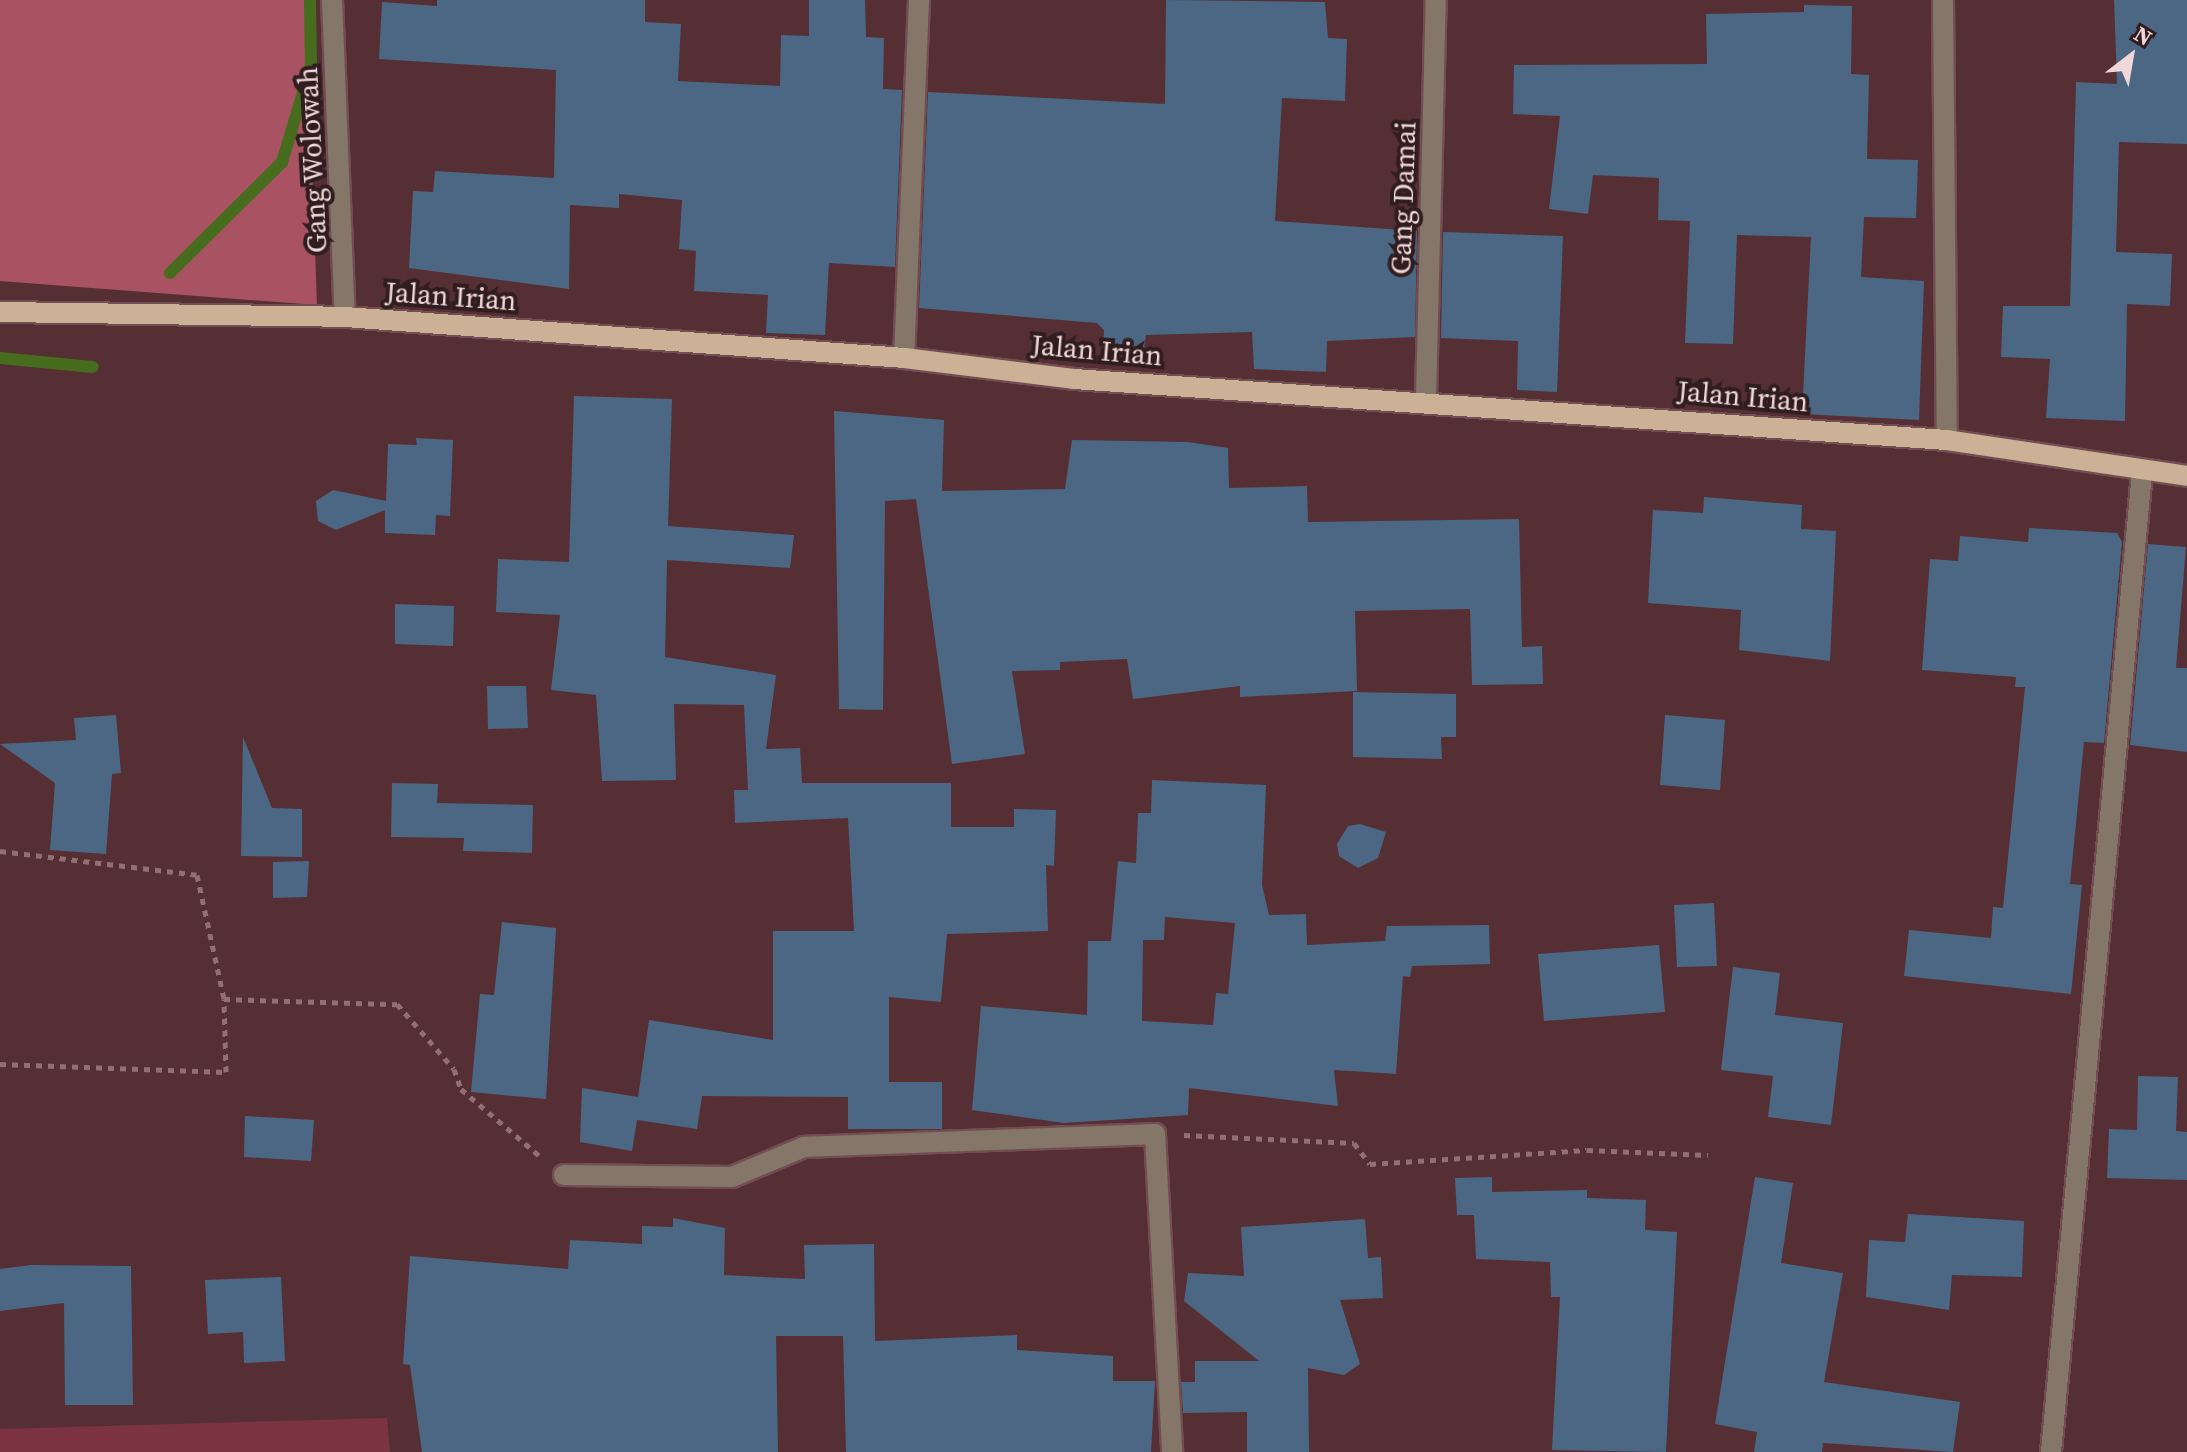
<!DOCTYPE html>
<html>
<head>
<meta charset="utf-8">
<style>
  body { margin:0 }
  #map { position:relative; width:2187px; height:1452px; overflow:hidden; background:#562f34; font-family:"Source Serif 4",serif }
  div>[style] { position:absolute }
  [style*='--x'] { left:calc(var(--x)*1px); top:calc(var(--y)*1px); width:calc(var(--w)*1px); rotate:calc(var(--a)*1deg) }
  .green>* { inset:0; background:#7d3441 }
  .forest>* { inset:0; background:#a95362 }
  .stream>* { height:12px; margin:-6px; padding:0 6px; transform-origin:6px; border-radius:6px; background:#486c1e }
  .building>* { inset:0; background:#4b6784 }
  .path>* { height:5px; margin-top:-2.5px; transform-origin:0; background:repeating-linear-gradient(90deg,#916f73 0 6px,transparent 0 12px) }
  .roads { filter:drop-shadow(2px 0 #724d52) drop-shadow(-2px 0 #724d52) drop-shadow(0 2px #724d52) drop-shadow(0 -2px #724d52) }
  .minor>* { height:20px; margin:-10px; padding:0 10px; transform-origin:10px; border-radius:10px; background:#847769 }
  .major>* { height:20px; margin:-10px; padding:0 10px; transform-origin:10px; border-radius:10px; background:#cbb195 }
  span { translate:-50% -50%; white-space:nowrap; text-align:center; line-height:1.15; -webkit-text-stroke:8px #2f1d1f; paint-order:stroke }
  .street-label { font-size:28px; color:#f0d7d9 }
  .north { position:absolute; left:2091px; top:16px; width:80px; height:80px; -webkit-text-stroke:6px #2f1d1f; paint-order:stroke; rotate:31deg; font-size:22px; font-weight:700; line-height:32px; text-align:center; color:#f0d7d9 }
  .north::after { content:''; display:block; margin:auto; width:28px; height:36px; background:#f0d7d9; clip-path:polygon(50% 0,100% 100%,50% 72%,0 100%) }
</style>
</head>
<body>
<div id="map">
  <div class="green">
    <i style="clip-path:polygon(387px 1418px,390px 1452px,0 1452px,0 1429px)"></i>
  </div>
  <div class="forest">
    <i style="clip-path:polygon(0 0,306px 0,317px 305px,0 281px)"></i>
  </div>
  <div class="stream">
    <i style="--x:170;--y:273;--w:158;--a:-44.7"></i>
    <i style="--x:282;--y:162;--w:100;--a:-73.2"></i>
    <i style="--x:311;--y:66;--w:66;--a:-90.9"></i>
    <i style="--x:0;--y:358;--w:93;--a:5.5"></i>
  </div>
  <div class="building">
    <i style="clip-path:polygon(437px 0,645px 0,645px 22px,681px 24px,678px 81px,780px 86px,781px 35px,809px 36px,809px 0,865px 0,866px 37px,884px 38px,883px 89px,902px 90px,895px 267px,829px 263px,825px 335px,766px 333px,768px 295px,694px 291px,696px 251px,679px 249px,682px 200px,619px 194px,619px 208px,570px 205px,569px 289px,409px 268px,413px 191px,433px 192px,435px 171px,554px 178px,556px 70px,379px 59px,382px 2px,437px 6px)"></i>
    <i style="clip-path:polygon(1166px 0,1325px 2px,1328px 38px,1347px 39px,1345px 101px,1282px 98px,1275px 221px,1417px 231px,1415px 337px,1327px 341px,1326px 372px,1254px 369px,1252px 332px,1146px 335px,1143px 357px,1103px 354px,1104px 330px,1097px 323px,919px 308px,928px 92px,1165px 104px)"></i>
    <i style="clip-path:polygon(2114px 0,2187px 0,2187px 144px,2119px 142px,2116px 252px,2172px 254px,2170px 306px,2127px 304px,2125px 421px,2046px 418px,2050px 359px,2001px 357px,2003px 306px,2070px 306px,2076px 82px,2117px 84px)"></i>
    <i style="clip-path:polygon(1804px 5px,1852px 6px,1851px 74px,1869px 75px,1867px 159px,1918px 160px,1916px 218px,1864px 217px,1861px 277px,1924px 281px,1919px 420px,1802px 414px,1811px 237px,1737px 235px,1733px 344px,1685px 343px,1690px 221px,1658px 220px,1659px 178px,1593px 175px,1588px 214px,1549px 209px,1560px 116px,1513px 114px,1514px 65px,1707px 64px,1706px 14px,1804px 12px)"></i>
    <i style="clip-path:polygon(1443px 232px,1563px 236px,1557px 392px,1517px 390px,1518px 341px,1441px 338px)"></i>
    <i style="clip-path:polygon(574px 396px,672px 399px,668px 526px,794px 535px,790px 568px,667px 560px,665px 657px,776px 675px,766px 749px,800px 748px,802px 783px,951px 783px,951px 827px,1014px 827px,1014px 809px,1056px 810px,1054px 866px,1046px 865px,1048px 931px,947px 934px,941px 1002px,889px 997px,889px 1082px,942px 1082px,942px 1129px,848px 1129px,848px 1097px,702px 1096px,697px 1129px,637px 1120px,632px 1151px,580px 1142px,582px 1088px,638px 1097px,649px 1020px,773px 1040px,773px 931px,854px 931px,848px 818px,735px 823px,734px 790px,748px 790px,744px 705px,674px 704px,676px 780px,602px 781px,596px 695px,551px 690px,560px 615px,496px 612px,498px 559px,569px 562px)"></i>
    <i style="clip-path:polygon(834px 411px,944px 420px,942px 491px,1065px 489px,1072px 440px,1188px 442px,1228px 448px,1229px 488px,1307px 486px,1308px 522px,1519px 519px,1522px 647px,1542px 646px,1543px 684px,1472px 685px,1470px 609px,1355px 611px,1357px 691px,1240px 697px,1240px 686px,1133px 699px,1127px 659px,1060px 662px,1060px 670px,1012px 671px,1025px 754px,952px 764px,916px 499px,885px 501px,883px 710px,839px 709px)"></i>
    <i style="clip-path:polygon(416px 438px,453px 440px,450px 516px,436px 515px,435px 535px,385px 533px,385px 510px,336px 530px,318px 521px,316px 501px,333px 490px,386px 501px,388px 444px,417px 445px)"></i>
    <i style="clip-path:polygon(1704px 497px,1802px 505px,1801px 529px,1836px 531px,1830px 661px,1739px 650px,1741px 610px,1648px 603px,1653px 510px,1703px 513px)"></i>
    <i style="clip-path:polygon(2029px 528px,2117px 533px,2122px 542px,2104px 743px,2084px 742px,2070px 884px,2082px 885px,2071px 994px,1904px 976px,1909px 930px,1991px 938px,1993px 907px,2003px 908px,2025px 687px,2015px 687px,2016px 677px,1922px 670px,1930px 559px,1958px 561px,1960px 536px,2028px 542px)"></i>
    <i style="clip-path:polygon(2148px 544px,2186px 547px,2176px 668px,2187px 668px,2187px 752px,2130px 745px)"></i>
    <i style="clip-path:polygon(395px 604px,454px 606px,453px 646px,395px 644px)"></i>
    <i style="clip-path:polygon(487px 686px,526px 686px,528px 728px,488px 729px)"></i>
    <i style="clip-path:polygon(1353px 692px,1456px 694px,1456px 737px,1441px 737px,1442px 759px,1353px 757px)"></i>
    <i style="clip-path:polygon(116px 715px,121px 773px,112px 774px,106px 854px,50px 850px,55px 783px,0 744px,76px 740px,74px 718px)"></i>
    <i style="clip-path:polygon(1665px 715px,1725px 720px,1720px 790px,1660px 785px)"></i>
    <i style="clip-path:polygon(243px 737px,272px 808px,302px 809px,302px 857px,241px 856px)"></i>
    <i style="clip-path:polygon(evenodd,1152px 780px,1266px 785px,1262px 885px,1269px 915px,1306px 914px,1307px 945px,1385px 941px,1387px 926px,1489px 925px,1490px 964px,1412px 966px,1410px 977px,1403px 976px,1396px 1074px,1334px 1070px,1338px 1106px,1189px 1088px,1188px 1115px,1064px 1123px,972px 1110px,981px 1006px,1087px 1015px,1088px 941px,1111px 941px,1118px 861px,1136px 863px,1138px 813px,1151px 813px,1152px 780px,1165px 917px,1235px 923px,1228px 994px,1216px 993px,1213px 1025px,1142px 1021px,1143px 940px,1164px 940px,1165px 917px)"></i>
    <i style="clip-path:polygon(392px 783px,438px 784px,437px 803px,533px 805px,532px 853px,463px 851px,464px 838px,391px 837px)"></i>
    <i style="clip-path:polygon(1360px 824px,1386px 832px,1378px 858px,1358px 868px,1339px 856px,1337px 844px,1348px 826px)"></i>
    <i style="clip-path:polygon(309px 861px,307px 897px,273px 898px,273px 862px)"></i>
    <i style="clip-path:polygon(1714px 903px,1717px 966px,1677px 967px,1674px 905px)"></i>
    <i style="clip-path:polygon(502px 922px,556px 928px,546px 1099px,471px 1092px,480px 994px,494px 995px)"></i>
    <i style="clip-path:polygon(1659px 945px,1665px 1012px,1544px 1021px,1538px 954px)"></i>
    <i style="clip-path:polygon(1733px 967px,1780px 973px,1775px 1015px,1843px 1023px,1831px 1125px,1768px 1117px,1773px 1076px,1721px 1070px)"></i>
    <i style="clip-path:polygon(2138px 1076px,2178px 1077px,2176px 1131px,2187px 1132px,2187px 1180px,2107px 1178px,2109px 1129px,2137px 1130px)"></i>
    <i style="clip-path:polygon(245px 1116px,314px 1120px,311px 1161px,244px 1157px)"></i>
    <i style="clip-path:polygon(1492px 1177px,1492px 1192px,1587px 1190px,1587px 1198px,1646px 1200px,1645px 1230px,1677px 1232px,1666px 1452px,1552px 1450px,1560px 1297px,1551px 1297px,1550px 1262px,1476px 1259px,1474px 1215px,1457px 1215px,1455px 1178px)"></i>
    <i style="clip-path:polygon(1755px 1177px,1793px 1183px,1781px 1263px,1843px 1273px,1824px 1382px,1960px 1402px,1953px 1452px,1823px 1443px,1822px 1452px,1754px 1452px,1757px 1432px,1715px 1424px)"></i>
    <i style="clip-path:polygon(1908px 1214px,2024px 1221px,2022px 1277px,1952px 1275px,1949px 1310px,1866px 1297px,1869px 1240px,1905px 1242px)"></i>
    <i style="clip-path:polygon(673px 1218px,725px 1228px,724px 1275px,805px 1279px,804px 1245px,874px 1244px,875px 1341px,1017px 1335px,1017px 1350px,1113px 1356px,1113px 1381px,1155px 1381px,1151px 1452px,846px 1452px,843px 1336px,776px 1336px,778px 1452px,422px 1452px,410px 1365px,403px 1364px,410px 1256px,568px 1269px,570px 1240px,642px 1244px,642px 1226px,673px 1227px)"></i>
    <i style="clip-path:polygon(1365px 1219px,1368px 1258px,1381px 1257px,1383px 1298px,1340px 1300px,1360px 1364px,1344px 1375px,1308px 1368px,1309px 1452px,1247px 1452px,1247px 1412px,1183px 1413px,1181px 1382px,1195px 1382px,1195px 1361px,1259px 1361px,1184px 1301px,1188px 1273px,1244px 1276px,1241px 1227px)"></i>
    <i style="clip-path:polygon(31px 1265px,131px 1266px,133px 1405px,65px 1405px,64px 1303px,0 1311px,0 1269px)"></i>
    <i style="clip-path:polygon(281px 1277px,285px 1361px,244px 1363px,243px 1332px,208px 1334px,205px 1280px)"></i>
  </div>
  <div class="path">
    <i style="--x:0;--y:851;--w:198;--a:6.9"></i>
    <i style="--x:197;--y:875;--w:127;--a:77.7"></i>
    <i style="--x:224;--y:999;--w:173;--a:1.7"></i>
    <i style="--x:397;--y:1004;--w:86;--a:48.8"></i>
    <i style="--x:454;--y:1069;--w:21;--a:71"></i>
    <i style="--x:461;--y:1089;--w:105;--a:40.4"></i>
    <i style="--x:0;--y:1064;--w:226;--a:2"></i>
    <i style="--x:226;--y:1072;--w:73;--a:-91.6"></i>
    <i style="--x:1184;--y:1135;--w:170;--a:2.7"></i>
    <i style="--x:1354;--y:1143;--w:26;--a:53"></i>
    <i style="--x:1370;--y:1164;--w:217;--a:-3.7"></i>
    <i style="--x:1587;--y:1150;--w:121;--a:2.4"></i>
  </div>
  <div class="roads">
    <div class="minor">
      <i style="--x:332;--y:0;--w:317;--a:87.7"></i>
      <i style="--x:1943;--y:0;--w:440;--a:89.5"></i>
      <i style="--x:904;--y:358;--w:358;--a:-87.6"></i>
      <i style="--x:1426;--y:398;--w:398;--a:-88.6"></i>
      <i style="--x:564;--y:1175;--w:168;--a:0.7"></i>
      <i style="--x:732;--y:1177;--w:78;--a:-22.6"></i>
      <i style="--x:804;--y:1147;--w:351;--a:-2.1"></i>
      <i style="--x:1155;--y:1134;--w:318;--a:86.9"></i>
      <i style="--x:2051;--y:1452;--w:983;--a:-84.69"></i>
    </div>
    <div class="major">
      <i style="--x:0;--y:312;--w:345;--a:0.8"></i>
      <i style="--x:345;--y:317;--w:561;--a:4.19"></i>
      <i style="--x:904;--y:358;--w:171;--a:7"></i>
      <i style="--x:1074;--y:379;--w:875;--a:4"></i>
      <i style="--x:1947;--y:440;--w:243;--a:8.5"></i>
    </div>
  </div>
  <div class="street-label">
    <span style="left:312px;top:160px;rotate:-93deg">Gang Wolowah</span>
    <span style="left:1403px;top:198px;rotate:-88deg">Gang Damai</span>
    <span style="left:451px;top:296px;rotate:4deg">Jalan Irian</span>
    <span style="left:1097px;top:350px;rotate:5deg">Jalan Irian</span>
    <span style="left:1743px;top:396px;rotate:5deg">Jalan Irian</span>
  </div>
  <div class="north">N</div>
</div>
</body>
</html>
